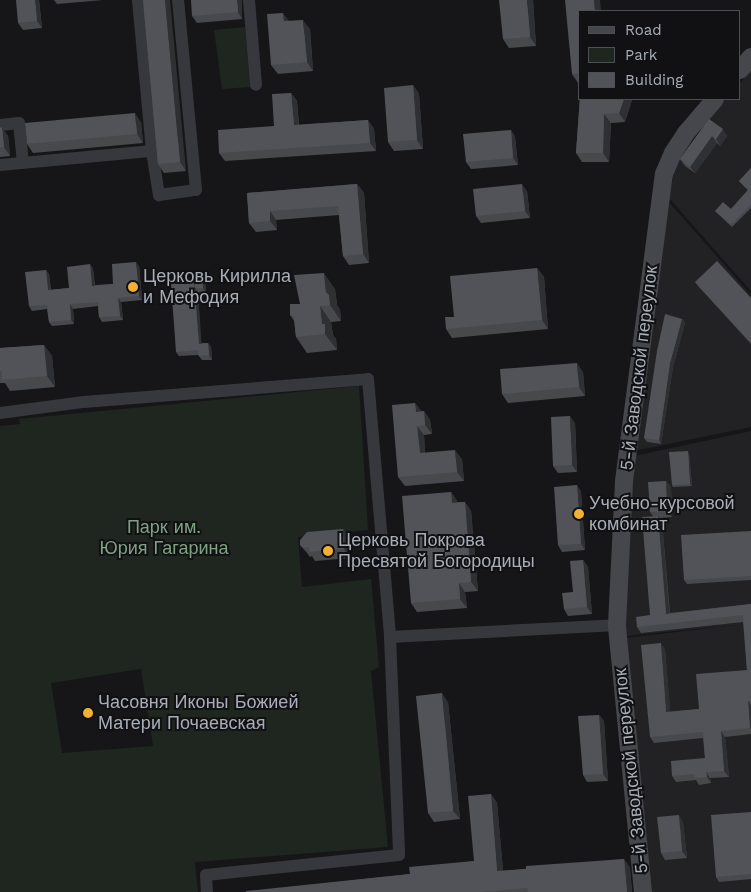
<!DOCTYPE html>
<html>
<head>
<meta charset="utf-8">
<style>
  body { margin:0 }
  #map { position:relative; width:751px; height:892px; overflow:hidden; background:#161618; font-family:"Work Sans",sans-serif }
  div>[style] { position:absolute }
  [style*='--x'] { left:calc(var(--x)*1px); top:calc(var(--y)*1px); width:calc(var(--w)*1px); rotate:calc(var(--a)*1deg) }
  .built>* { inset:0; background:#222225 }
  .green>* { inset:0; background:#1e261f }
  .street>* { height:12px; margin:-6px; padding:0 6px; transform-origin:6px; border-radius:6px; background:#37383d }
  .secondary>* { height:18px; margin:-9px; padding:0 9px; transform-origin:9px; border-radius:9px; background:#45474d }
  .wall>* { inset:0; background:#47494d }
  .shaded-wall>* { inset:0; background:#2f3033 }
  .building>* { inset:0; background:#525359 }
  .dots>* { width:14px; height:14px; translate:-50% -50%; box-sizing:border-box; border:2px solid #111113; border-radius:50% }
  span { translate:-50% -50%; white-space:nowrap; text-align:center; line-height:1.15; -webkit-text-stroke:4px #111113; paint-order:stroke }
  .poi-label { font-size:18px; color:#a8adb8 }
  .left { translate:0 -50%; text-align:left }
  .street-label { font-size:18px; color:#a8adb8 }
  .park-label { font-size:18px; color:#7fa381 }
  .legend { position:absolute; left:578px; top:10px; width:162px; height:90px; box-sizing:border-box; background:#111113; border:1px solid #4d4f55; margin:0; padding:6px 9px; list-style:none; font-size:15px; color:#a8adb8 }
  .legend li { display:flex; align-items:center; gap:10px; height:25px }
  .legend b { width:25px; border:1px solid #4d4f55 }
</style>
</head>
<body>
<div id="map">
  <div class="built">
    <i style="clip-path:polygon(751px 70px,751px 291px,669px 198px,676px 161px,726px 99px,740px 99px,740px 83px)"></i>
    <i style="clip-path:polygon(667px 200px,751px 295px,751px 427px,634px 451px)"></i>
    <i style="clip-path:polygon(751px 431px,751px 892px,652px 892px,626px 638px,745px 624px,626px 636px,626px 593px,634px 456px)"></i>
  </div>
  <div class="green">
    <i style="clip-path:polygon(245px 27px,250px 87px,222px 89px,214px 30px)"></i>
    <i style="clip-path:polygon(evenodd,359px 386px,368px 530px,298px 537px,302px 587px,371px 579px,379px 667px,371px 671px,388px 847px,195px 862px,198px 892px,0 892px,0 426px,20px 424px,19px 419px,359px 386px,141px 669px,153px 746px,62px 753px,51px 683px,141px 669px)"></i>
  </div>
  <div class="street">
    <i style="--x:138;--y:0;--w:152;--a:84.7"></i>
    <i style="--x:152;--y:151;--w:45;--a:81"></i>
    <i style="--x:159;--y:195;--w:37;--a:-8"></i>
    <i style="--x:196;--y:190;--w:191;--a:-95.4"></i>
    <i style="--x:249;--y:0;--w:85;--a:85.3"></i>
    <i style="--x:0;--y:125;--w:19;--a:-6"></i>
    <i style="--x:19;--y:123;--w:40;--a:84.3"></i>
    <i style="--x:0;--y:165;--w:153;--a:-5.3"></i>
    <i style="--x:0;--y:413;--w:85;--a:-7.5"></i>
    <i style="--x:84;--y:402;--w:285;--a:-4.6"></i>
    <i style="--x:368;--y:379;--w:259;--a:85.1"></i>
    <i style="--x:390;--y:637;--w:218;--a:87.6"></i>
    <i style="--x:399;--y:855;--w:194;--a:174.1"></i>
    <i style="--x:206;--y:875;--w:17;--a:87"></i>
    <i style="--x:390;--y:637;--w:227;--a:-3"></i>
  </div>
  <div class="secondary">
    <i style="--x:740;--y:70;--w:17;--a:-50"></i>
    <i style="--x:643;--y:892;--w:268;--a:-95.6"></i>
    <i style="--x:617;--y:625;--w:144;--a:-87.2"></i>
    <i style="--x:624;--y:481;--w:310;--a:-82.6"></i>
    <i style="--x:664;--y:174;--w:23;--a:-67"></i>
    <i style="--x:673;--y:153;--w:24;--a:-57"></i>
    <i style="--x:686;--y:133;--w:45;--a:-49.5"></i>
  </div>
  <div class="wall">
    <i style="clip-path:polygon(39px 0,42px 28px,23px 30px,18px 23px)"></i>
    <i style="clip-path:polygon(54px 0,103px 0,57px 4px)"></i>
    <i style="clip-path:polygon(143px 0,186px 171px,164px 173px,158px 164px)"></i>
    <i style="clip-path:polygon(242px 0,242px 19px,197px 23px,192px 16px)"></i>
    <i style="clip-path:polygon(533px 0,536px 46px,509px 48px,503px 39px)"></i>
    <i style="clip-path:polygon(580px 11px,580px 83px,578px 83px,572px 74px)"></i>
    <i style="clip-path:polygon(310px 29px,313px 71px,278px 74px,271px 65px)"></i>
    <i style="clip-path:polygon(413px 85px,419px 94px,423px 149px,394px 151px,388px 142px)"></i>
    <i style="clip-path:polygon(291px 93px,297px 101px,299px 125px,368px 120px,374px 129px,376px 151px,225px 161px,219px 153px,274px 126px)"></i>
    <i style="clip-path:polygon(580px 97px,632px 100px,625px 122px,611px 123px,609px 162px,582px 162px,576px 153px)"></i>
    <i style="clip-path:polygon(709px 119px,727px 136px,720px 146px,717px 143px,695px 173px,685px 166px,680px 159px)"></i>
    <i style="clip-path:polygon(141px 122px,143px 143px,33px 153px,27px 144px)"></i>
    <i style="clip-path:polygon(0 128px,8px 136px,10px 156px,0 157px)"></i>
    <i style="clip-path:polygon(511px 130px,515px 137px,518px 165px,471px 169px,466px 162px)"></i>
    <i style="clip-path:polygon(751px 168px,751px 208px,732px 227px,715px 211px,731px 209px,748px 190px,739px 181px)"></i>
    <i style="clip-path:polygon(357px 184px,364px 193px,369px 263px,349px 265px,343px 256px,339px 215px,276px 220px,277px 230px,256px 232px,249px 223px,247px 193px)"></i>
    <i style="clip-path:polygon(527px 191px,530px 218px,481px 223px,476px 216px)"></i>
    <i style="clip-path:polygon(90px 264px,93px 269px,95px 285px,113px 284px,139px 266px,142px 300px,121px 302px,123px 320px,102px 322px,99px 317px,98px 306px,73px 309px,74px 324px,52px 326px,49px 322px,47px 309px,32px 311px,29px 306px,46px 270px,49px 274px,51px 290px,69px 288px)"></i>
    <i style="clip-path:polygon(537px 268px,544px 277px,548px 329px,452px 338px,446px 329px,454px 317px)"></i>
    <i style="clip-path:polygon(205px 278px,206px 292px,198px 293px,201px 343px,208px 343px,211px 347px,212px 360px,202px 360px,198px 355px,179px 356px,176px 352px,194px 282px)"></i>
    <i style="clip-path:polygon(695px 282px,751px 298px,751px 344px,698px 286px)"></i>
    <i style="clip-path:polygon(335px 289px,337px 305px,340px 310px,341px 321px,331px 322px,333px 335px,336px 339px,337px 350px,307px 353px,296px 337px,294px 321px,290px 315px,300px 304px)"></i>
    <i style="clip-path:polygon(682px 319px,685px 323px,673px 367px,661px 444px,647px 442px,644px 438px)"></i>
    <i style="clip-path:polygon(44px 345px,52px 356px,55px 387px,10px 391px,5px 383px,0 383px,0 348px)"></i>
    <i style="clip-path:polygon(583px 372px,585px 396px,508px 403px,502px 394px)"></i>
    <i style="clip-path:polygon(415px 403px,421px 411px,424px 411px,430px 420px,432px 434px,424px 435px,425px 453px,462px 459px,464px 481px,405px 486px,398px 477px)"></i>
    <i style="clip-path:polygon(575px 423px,577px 472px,558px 473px,553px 466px)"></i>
    <i style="clip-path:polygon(689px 453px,692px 486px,673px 487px,672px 485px)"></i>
    <i style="clip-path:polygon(666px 481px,671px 487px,672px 517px,660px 518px,662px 522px,670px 613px,751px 604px,751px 734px,725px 737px,729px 777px,710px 778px,711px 783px,699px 785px,696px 780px,676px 782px,672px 776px,705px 758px,703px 738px,654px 743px,650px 737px,665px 649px,670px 712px,699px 709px,747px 670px,743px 622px,641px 633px,637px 627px,650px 615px,653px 516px,650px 512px)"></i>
    <i style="clip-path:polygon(577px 485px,581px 492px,585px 550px,562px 552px,558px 545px)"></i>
    <i style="clip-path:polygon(451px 492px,457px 501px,457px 502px,465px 502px,471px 511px,478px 591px,465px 592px,467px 608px,417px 612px,411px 603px)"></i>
    <i style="clip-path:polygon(343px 529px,349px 538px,350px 558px,315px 561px,312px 556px,310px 557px,307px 553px,300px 545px)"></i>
    <i style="clip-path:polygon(751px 531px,751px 580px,687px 584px,684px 580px)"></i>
    <i style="clip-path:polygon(583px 560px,588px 567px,592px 614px,568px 616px,564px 609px,573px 592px)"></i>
    <i style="clip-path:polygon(448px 702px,460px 819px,434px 822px,428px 813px)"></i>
    <i style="clip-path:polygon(599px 715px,604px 721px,608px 781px,587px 782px,583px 775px)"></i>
    <i style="clip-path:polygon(491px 794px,497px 803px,503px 871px,624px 859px,630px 868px,632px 892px,246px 892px,410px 874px,474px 861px)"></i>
    <i style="clip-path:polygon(751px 812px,751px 879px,719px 882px,716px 877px)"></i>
    <i style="clip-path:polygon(683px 822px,687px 858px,665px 860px,661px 853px)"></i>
  </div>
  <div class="shaded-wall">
    <i style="clip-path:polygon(35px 0,39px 0,42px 28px,37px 21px)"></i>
    <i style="clip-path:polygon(165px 0,170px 0,186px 171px,180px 162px)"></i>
    <i style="clip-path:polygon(237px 0,242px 0,242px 19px,238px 12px)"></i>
    <i style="clip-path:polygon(527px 0,533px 0,536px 46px,530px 37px)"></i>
    <i style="clip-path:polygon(594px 0,600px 0,601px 11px,595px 11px)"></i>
    <i style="clip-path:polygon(283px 13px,290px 22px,284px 21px)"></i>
    <i style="clip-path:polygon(303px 20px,310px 29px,313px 71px,307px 62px)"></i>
    <i style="clip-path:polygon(413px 85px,419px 94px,423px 149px,417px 140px)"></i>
    <i style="clip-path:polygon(291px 93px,297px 101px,299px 134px,294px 125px)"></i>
    <i style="clip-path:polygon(624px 99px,631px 99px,632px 100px,625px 122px,619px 113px)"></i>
    <i style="clip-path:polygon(135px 113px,141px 122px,143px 143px,137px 134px)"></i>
    <i style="clip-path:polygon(604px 114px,611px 123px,609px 162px,603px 153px)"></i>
    <i style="clip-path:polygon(368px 120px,374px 129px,376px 151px,370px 143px)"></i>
    <i style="clip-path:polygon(2px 127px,8px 136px,10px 156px,4px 147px)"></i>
    <i style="clip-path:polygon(723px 129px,727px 136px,720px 146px,716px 139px)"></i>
    <i style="clip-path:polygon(511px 130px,515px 137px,518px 165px,513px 158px)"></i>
    <i style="clip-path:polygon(712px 136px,717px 143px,695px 173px,690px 167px)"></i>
    <i style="clip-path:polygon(357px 184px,364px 193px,369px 263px,363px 254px)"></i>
    <i style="clip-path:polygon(522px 184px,527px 191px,530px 218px,525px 211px)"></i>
    <i style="clip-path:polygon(270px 211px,276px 220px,277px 230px,270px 221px)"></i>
    <i style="clip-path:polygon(136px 262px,139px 266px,142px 300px,139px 296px)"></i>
    <i style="clip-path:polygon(90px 264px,93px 269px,95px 290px,92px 286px)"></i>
    <i style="clip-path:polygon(537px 268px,544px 277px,548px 329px,542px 320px)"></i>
    <i style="clip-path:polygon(46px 270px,49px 274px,51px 295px,48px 290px)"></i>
    <i style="clip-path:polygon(202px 273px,205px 278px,206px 292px,203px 288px)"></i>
    <i style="clip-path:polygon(324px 273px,335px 289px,337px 305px,340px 310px,341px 321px,330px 305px,326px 292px)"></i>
    <i style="clip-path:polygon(194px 282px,195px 288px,198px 293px,202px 348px,199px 344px)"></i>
    <i style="clip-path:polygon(118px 298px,121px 302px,123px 320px,120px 316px)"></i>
    <i style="clip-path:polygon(70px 304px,73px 309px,74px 324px,71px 320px)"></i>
    <i style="clip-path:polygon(320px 306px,331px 322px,333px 335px,336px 339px,337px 350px,325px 334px,322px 324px)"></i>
    <i style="clip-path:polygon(682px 319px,685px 323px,673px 367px,661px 444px,659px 440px,670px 363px)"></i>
    <i style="clip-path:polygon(208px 343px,211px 347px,212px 360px,209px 355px)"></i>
    <i style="clip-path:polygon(44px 345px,52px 356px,55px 387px,47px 376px)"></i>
    <i style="clip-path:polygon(577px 363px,583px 372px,585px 396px,579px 387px)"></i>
    <i style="clip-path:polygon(415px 403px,422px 412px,416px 412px)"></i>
    <i style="clip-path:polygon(424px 411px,430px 420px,432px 434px,425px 425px)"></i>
    <i style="clip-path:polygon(570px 416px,575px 423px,577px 472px,572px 465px)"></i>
    <i style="clip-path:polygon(417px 426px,424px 435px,426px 462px,420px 453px)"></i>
    <i style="clip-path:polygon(455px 450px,462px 459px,464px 481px,457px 472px)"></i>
    <i style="clip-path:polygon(688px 451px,689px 453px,692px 486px,690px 484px)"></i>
    <i style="clip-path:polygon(666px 481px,671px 487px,672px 517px,667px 511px)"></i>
    <i style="clip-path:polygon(577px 485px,581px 492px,585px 550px,581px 544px)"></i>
    <i style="clip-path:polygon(451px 492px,457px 501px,458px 512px,452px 503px)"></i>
    <i style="clip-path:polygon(465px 502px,471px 511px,478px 591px,471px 582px)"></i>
    <i style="clip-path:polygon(658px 516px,662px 522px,670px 620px,666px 614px)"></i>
    <i style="clip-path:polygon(343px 529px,349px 538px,350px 558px,344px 549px)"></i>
    <i style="clip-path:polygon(583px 560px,588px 567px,592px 614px,587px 607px)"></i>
    <i style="clip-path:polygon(459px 583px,465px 592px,467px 608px,460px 599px)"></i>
    <i style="clip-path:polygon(661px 643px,665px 649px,671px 718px,666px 712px)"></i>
    <i style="clip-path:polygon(442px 693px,448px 702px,460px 819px,453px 811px)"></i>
    <i style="clip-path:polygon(748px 701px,751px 705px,751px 729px,750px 728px)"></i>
    <i style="clip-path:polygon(599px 715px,604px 721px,608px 781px,603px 774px)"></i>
    <i style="clip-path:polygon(721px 731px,725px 737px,729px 777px,724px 771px)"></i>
    <i style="clip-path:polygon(706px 772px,710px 778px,711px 783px,707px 777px)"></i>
    <i style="clip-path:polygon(491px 794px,497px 803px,504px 880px,497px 871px)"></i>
    <i style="clip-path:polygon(679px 815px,683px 822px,687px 858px,682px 851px)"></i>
    <i style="clip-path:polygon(624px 859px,630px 868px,632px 892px,627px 892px)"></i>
  </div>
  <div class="building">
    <i style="clip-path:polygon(16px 0,35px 0,37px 21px,18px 23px)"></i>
    <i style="clip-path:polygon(143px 0,165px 0,180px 162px,158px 164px)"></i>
    <i style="clip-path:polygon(191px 0,237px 0,238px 12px,192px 16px)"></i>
    <i style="clip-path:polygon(499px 0,527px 0,530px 37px,503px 39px)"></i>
    <i style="clip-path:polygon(565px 0,594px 0,595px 11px,580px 11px,580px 73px,572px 74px)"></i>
    <i style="clip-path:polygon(283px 13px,284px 21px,303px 20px,307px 62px,271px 65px,267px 14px)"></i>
    <i style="clip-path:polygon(413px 85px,417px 140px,388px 142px,384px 88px)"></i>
    <i style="clip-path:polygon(291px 93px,294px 125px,368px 120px,370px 143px,219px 153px,218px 130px,274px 126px,272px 94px)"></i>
    <i style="clip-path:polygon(580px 97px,580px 99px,624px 99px,619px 113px,604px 114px,603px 153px,576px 153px)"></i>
    <i style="clip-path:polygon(135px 113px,137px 134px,27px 144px,25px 123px)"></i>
    <i style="clip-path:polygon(709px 119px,723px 129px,716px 139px,712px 136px,690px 167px,680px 159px)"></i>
    <i style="clip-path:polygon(2px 127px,4px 147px,0 147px,0 128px)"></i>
    <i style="clip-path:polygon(511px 130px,513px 158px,466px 162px,463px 134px)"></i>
    <i style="clip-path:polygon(751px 168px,751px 204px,731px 225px,715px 211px,723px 202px,731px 209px,748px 190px,739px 181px)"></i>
    <i style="clip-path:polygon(357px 184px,363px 254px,343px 256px,338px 206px,270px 211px,270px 221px,249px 223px,247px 193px)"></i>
    <i style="clip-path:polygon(522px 184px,525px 211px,476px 216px,473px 189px)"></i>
    <i style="clip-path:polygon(717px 261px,751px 298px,751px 343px,695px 282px)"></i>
    <i style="clip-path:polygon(136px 262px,139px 296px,118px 298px,120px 316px,99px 317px,98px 302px,70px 304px,71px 320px,49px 322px,47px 305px,29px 306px,25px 272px,46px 270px,48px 290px,69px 288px,67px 267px,90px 264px,92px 286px,113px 284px,112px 264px)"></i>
    <i style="clip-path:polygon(537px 268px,542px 320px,446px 329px,445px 317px,454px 317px,450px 276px)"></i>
    <i style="clip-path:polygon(202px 273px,203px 288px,195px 288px,194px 274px)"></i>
    <i style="clip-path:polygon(324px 273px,326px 292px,329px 295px,330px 305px,320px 306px,322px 324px,325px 324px,325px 334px,296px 337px,294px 317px,290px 315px,290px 304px,300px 304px,294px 275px)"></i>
    <i style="clip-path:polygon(194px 282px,199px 344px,208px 343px,209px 355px,199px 356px,198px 350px,176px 352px,171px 284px)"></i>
    <i style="clip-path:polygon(665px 314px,682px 319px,670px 363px,659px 440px,644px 438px,657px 351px)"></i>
    <i style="clip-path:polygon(44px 345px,47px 376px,2px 380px,2px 371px,0 371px,0 348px)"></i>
    <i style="clip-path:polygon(577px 363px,579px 387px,502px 394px,500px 369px)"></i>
    <i style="clip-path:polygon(415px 403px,416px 412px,424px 411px,425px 425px,417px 426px,420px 453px,455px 450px,457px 472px,398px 477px,392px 405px)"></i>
    <i style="clip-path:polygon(570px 416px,572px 465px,553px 466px,551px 417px)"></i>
    <i style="clip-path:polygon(688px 451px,690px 484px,672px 485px,669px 452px)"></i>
    <i style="clip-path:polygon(666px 481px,667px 511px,650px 512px,648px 482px)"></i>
    <i style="clip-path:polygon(577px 485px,581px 544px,558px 545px,554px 487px)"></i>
    <i style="clip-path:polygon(451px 492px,452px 503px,465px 502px,471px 582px,459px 583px,460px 599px,411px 603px,402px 496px)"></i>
    <i style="clip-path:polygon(658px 516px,666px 614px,751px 604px,751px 701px,748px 701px,750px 728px,721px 731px,724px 771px,706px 772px,707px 777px,695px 778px,694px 774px,672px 776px,671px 761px,705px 758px,703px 732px,650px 737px,641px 645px,661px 643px,666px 712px,699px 709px,696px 674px,747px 670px,743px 615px,637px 627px,636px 617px,650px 615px,642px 517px)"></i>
    <i style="clip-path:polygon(343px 529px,344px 549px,309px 552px,309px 547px,304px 548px,300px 545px,300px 540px,307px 532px)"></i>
    <i style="clip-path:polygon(751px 531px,751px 576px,684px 580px,681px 535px)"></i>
    <i style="clip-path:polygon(583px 560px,587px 607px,564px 609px,562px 593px,573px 592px,570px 561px)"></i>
    <i style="clip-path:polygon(442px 693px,453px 811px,428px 813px,416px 696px)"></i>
    <i style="clip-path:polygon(599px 715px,603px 774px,583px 775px,578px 716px)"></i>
    <i style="clip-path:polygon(491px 794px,497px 871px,526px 869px,526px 866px,624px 859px,627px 892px,528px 892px,527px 888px,481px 892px,246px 892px,246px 891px,410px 874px,409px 867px,474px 861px,468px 796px)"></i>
    <i style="clip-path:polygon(751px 812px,751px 874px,716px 877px,711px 815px)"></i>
    <i style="clip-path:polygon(679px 815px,682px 851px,661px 853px,657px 817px)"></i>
  </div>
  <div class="dots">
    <i style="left:133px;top:287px;background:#f2b134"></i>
    <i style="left:579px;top:514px;background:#f2b134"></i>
    <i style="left:328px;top:551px;background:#f2b134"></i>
    <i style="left:88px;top:713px;background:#f2b134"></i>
  </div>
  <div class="poi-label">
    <span class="left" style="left:143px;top:287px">Церковь Кирилла<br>и Мефодия</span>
    <span class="left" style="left:589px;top:514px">Учебно-курсовой<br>комбинат</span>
    <span class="left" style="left:338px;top:551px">Церковь Покрова<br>Пресвятой Богородицы</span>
    <span class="left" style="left:98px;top:713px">Часовня Иконы Божией<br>Матери Почаевская</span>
  </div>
  <div class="street-label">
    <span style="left:639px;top:368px;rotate:-83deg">5-й Заводской переулок</span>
    <span style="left:631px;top:771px;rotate:-96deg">5-й Заводской переулок</span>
  </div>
  <div class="park-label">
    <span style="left:164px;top:538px">Парк им.<br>Юрия Гагарина</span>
  </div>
  <ul class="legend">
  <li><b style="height:6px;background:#45474d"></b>Road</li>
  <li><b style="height:14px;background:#1e261f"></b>Park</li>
  <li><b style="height:14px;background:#525359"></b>Building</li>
  </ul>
</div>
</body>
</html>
